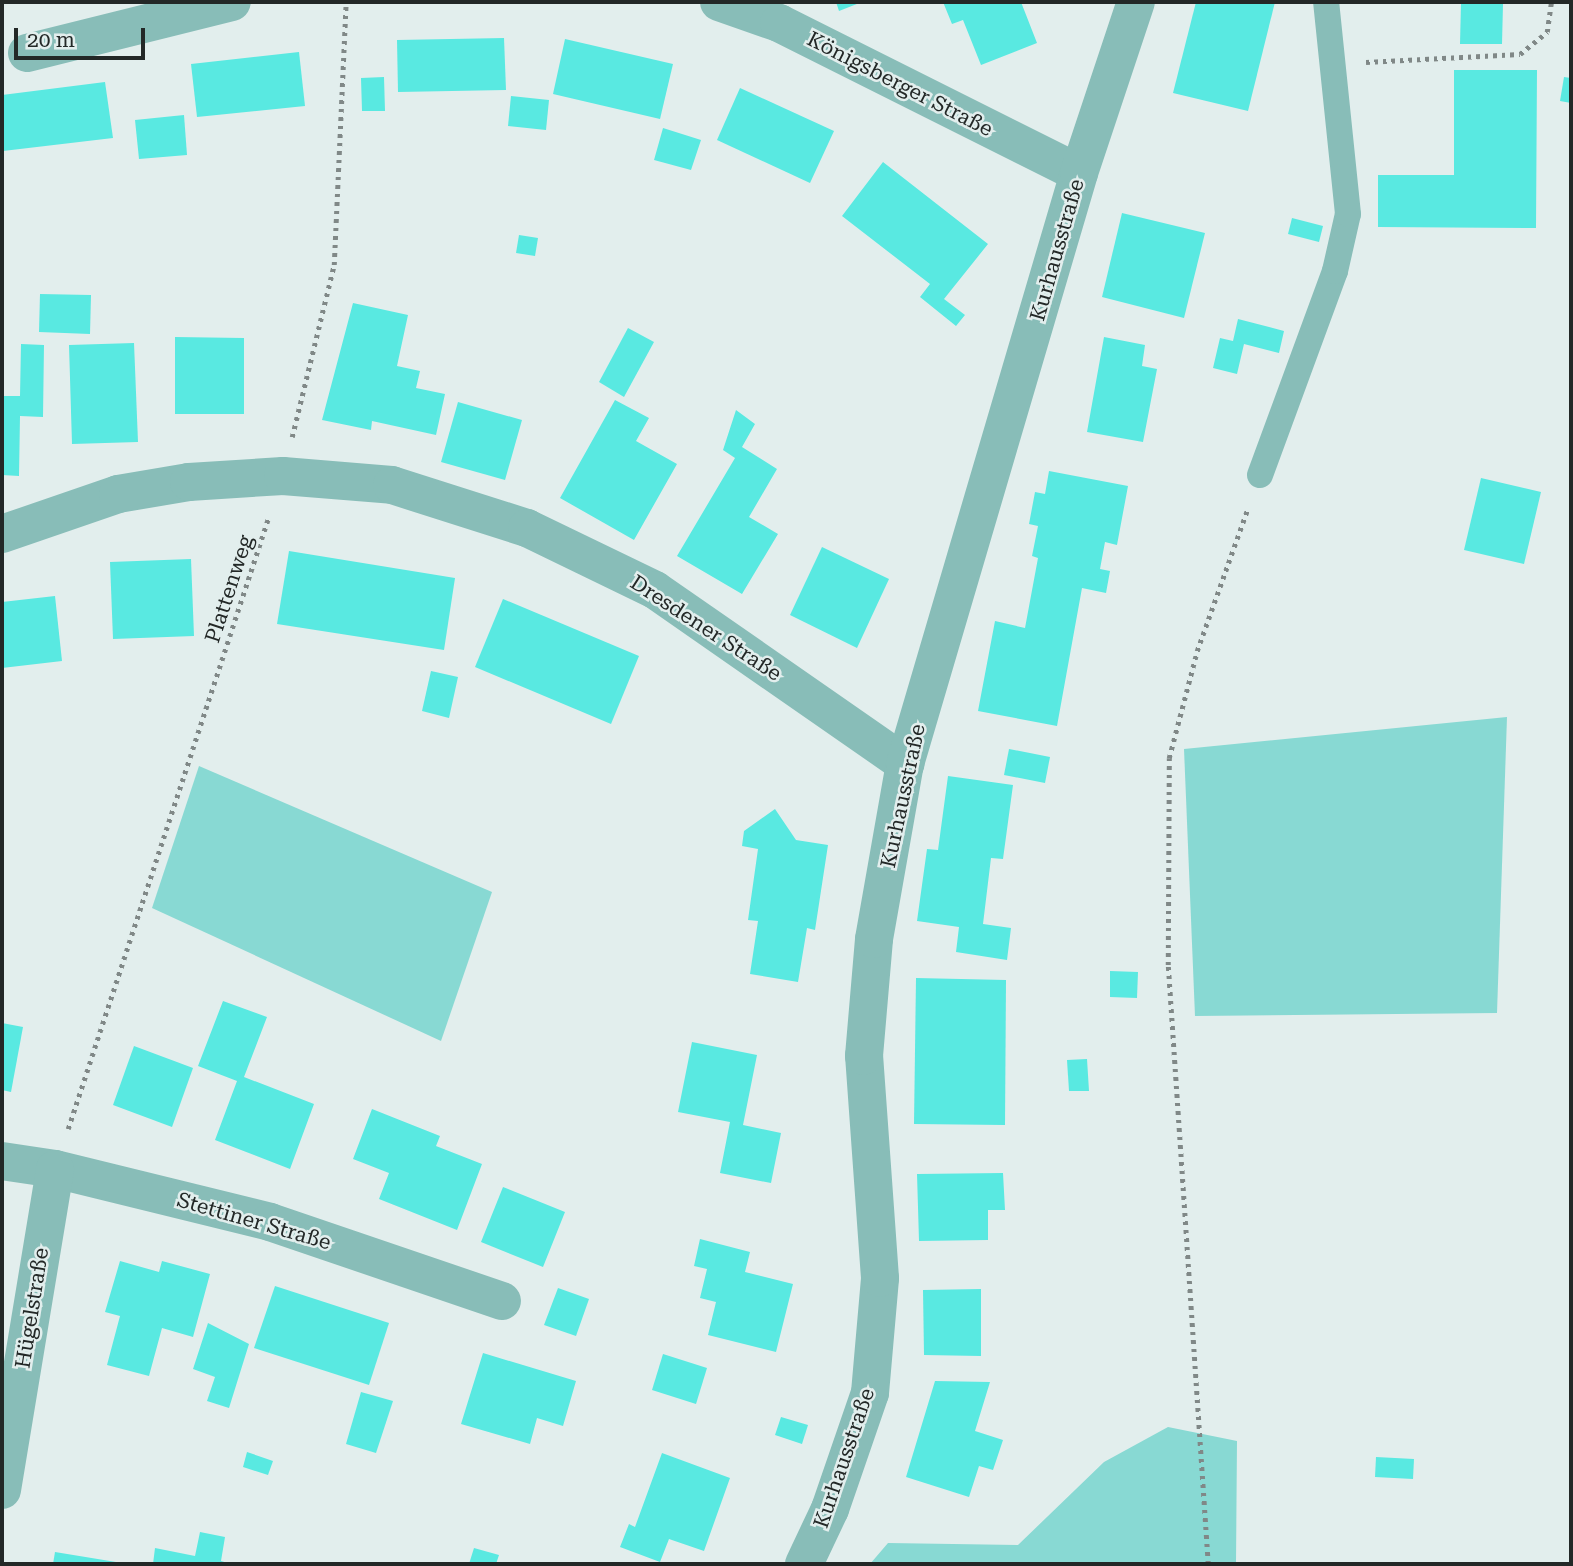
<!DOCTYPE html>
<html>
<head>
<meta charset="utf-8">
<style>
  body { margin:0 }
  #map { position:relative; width:1573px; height:1566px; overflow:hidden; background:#e2eeed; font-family:"Roboto Serif",serif }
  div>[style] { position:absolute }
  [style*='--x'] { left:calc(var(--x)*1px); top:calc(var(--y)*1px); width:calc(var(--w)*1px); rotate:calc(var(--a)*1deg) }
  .green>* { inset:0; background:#88d9d3 }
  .building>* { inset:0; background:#59e9e1 }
  .path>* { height:4.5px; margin-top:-2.25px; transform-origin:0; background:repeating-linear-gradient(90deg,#808887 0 3.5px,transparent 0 8.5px) }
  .service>* { height:26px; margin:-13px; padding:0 13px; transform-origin:13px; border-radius:13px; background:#88bdb8 }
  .minor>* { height:38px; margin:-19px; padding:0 19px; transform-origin:19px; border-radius:19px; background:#88bdb8 }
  span { translate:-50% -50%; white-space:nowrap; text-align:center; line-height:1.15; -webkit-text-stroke:5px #e2eeed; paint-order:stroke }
  .street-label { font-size:21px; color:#232827 }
  .frame { position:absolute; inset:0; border:4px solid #232827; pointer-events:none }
  .scale { position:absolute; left:14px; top:28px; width:131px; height:32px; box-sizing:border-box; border:4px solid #232827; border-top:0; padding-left:9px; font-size:21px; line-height:24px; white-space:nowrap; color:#232827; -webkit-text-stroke:5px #e2eeed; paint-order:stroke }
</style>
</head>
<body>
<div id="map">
  <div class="green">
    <i style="clip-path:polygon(1507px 717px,1497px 1013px,1195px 1016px,1184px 749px)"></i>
    <i style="clip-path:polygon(199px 766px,492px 892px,441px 1041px,152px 908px)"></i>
    <i style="clip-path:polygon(1168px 1427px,1237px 1441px,1236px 1564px,870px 1564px,888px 1543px,1018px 1545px,1104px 1462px)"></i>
  </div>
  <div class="building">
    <i style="clip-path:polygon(836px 2px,862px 2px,839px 11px)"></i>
    <i style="clip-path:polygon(943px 2px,1021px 2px,1037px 43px,981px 65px,963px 20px,952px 24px)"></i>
    <i style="clip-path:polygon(1196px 2px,1275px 2px,1248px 111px,1173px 93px)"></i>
    <i style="clip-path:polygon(1461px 3px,1503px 4px,1502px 44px,1460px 44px)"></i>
    <i style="clip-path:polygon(504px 38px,506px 90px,398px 92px,397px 40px)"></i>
    <i style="clip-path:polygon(565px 39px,673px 64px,660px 119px,553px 94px)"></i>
    <i style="clip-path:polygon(299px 52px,305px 106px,197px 117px,191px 64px)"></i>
    <i style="clip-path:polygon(1454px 70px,1537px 70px,1536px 228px,1378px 227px,1378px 175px,1454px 175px)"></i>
    <i style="clip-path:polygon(384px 77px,385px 111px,362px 111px,361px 78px)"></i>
    <i style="clip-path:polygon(1564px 77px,1571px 78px,1571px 103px,1560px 101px)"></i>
    <i style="clip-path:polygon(105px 82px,113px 138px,3px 151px,2px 95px)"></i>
    <i style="clip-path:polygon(740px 88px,834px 131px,810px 183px,717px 140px)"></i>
    <i style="clip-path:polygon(511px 96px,549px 100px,546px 130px,508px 126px)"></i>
    <i style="clip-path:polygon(184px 115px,187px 155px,139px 159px,135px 120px)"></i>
    <i style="clip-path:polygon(663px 128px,701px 140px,691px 170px,654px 160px)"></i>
    <i style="clip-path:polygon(883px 162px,988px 244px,944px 299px,965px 315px,956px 326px,920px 297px,930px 284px,842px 216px)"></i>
    <i style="clip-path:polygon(1122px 213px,1205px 233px,1184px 318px,1102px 297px)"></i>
    <i style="clip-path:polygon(1292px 218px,1323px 226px,1319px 242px,1288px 234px)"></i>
    <i style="clip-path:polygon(519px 235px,538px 238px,535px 256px,516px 253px)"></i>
    <i style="clip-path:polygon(40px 294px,91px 295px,90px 334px,39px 332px)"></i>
    <i style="clip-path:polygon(353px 303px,408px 315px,397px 366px,420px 371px,416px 388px,445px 394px,436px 435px,372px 421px,371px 430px,322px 420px)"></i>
    <i style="clip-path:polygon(1238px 319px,1284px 331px,1279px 353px,1244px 344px,1237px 374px,1213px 368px,1220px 338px,1233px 341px)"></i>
    <i style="clip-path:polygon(628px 328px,654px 342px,624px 397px,599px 382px)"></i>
    <i style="clip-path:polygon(175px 337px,244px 338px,244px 414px,175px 414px)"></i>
    <i style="clip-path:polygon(1104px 337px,1145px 345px,1142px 366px,1157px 369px,1143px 442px,1087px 432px)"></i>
    <i style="clip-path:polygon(134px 343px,138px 442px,72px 444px,69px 345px)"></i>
    <i style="clip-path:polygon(21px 344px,44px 345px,43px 417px,20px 416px,19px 476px,2px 475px,2px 396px,20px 396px)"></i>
    <i style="clip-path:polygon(615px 400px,649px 418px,636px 441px,677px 464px,634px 540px,560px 498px)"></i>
    <i style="clip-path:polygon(458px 402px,522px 420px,505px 480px,441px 462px)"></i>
    <i style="clip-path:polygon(736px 410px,755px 424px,742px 447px,777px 469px,749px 517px,778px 534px,742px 594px,677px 556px,735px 458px,723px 450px)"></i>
    <i style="clip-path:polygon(1049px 471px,1128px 486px,1117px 545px,1105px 542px,1100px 569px,1110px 571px,1106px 593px,1082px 588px,1057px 726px,978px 711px,995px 621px,1025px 628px,1038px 558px,1032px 556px,1038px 526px,1029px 524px,1035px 492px,1045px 494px)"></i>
    <i style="clip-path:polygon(1481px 478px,1541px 492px,1524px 564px,1464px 550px)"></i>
    <i style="clip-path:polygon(822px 547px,889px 579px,857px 648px,790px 615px)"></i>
    <i style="clip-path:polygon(289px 551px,455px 578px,444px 650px,277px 624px)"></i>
    <i style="clip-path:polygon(191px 559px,194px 636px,113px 639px,110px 562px)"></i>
    <i style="clip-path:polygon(55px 596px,62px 661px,2px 668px,2px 602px)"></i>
    <i style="clip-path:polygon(503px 599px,639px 656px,611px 724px,475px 667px)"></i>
    <i style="clip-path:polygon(431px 671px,458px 677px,449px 718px,422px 711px)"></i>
    <i style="clip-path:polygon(1009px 749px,1050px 757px,1045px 783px,1004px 775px)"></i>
    <i style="clip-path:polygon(948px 776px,1013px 785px,1003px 859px,991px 858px,983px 924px,1011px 928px,1007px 960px,956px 952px,959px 927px,917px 921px,927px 849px,938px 850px)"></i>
    <i style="clip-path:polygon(775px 809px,796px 840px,828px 845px,815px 930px,807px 928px,798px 982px,750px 974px,758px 921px,748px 920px,758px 849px,742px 846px,744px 831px)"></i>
    <i style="clip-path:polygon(1110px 971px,1138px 972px,1137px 998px,1110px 997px)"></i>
    <i style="clip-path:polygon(916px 978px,1006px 980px,1005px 1125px,914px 1124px)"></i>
    <i style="clip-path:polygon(223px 1001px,267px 1017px,244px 1077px,314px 1104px,290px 1169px,215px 1140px,237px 1081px,198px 1066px)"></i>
    <i style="clip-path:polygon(2px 1023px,23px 1027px,11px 1092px,2px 1090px)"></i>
    <i style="clip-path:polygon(692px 1042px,757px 1055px,743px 1125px,781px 1133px,771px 1183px,720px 1173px,730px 1122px,678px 1112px)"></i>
    <i style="clip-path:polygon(134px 1046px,193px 1068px,172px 1127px,113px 1105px)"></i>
    <i style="clip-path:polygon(1087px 1059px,1089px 1091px,1069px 1091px,1067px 1060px)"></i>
    <i style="clip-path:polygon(372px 1109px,440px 1136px,436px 1146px,482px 1164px,457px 1230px,379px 1199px,389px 1173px,353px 1159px)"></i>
    <i style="clip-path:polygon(1003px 1173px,1005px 1210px,988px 1210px,988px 1240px,919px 1241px,917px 1174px)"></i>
    <i style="clip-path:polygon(503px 1187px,565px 1212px,543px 1267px,481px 1242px)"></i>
    <i style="clip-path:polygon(700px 1239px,750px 1252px,745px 1272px,793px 1284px,776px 1352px,708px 1335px,716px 1302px,700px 1298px,707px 1269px,694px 1266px)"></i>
    <i style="clip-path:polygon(120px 1261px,159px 1272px,162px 1261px,210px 1274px,193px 1337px,162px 1328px,149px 1376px,107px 1365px,120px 1316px,105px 1312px)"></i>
    <i style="clip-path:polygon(275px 1286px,389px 1323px,369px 1385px,254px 1348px)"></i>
    <i style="clip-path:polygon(558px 1288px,589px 1299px,576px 1336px,544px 1325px)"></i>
    <i style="clip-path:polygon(981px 1289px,981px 1356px,924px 1355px,923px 1290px)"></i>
    <i style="clip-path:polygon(208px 1323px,249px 1344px,229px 1408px,207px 1401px,215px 1377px,193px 1369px)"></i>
    <i style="clip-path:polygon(483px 1353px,576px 1381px,563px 1426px,537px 1418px,530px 1444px,461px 1424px)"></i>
    <i style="clip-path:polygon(663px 1354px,707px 1368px,696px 1404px,652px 1390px)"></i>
    <i style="clip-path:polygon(935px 1381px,990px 1382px,975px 1431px,1003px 1440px,993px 1470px,979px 1466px,969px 1497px,906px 1477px)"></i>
    <i style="clip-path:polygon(361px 1392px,393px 1401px,376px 1453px,346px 1444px)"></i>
    <i style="clip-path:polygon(781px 1417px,808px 1425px,802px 1444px,775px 1435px)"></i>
    <i style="clip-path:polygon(247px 1452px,273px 1461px,268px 1475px,243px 1467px)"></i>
    <i style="clip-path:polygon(662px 1453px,730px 1478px,704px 1551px,669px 1539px,660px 1562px,620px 1547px,629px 1524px,635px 1527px)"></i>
    <i style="clip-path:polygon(1376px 1457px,1414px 1459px,1413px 1479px,1375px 1477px)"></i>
    <i style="clip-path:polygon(200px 1532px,225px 1537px,221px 1561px,231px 1564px,153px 1564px,155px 1548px,195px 1556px)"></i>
    <i style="clip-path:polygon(474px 1548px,499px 1555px,496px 1564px,469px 1564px)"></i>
    <i style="clip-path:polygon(55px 1552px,122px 1563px,121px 1564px,53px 1564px)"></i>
  </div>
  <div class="path">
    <i style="--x:1366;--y:62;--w:154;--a:-3"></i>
    <i style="--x:1520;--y:54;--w:35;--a:-39"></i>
    <i style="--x:1547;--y:32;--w:30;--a:-82"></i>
    <i style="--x:292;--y:437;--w:177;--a:-76.3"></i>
    <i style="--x:334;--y:265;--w:263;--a:-87.4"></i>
    <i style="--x:68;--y:1129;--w:642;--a:-71.85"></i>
    <i style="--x:1208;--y:1564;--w:600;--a:-93.82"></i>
    <i style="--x:1168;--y:965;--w:207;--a:-89.7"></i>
    <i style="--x:1169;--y:758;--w:111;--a:-75.3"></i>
    <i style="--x:1197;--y:651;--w:152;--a:-70.4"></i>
  </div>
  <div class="service">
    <i style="--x:1260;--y:475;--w:217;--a:-69.8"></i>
    <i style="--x:1335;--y:271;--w:58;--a:-77.2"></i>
    <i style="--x:1348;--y:214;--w:213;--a:-95.9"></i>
  </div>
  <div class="minor">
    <i style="--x:719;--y:2;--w:64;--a:19.3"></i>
    <i style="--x:779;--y:23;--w:335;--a:26.6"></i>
    <i style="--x:27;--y:53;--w:211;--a:-14"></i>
    <i style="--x:2;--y:534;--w:123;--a:-19"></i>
    <i style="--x:118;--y:494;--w:72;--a:-9.6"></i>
    <i style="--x:189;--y:482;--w:94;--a:-3.7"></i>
    <i style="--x:283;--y:476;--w:109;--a:4.7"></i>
    <i style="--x:392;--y:485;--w:142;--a:17.7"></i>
    <i style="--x:527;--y:528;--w:142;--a:25.8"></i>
    <i style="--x:655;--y:590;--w:305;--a:34.8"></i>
    <i style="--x:2;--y:1161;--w:54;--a:8.6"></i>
    <i style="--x:55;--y:1169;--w:221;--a:13.8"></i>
    <i style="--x:270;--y:1222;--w:245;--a:18.8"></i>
    <i style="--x:2;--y:1490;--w:325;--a:-80.6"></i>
    <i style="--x:804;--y:1564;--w:61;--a:-64.7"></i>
    <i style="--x:830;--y:1509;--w:123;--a:-71"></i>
    <i style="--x:870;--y:1393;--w:115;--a:-85"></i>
    <i style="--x:880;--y:1278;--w:223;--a:-94.1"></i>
    <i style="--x:864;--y:1056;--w:117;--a:-85.1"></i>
    <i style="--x:874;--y:939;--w:178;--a:-80"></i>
    <i style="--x:905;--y:764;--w:616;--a:-73.59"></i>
    <i style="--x:1079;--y:173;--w:180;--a:-71.6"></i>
  </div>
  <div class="street-label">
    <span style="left:900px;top:84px;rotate:27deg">Königsberger Straße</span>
    <span style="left:1057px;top:250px;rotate:-74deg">Kurhausstraße</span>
    <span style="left:229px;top:589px;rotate:-72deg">Plattenweg</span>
    <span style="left:706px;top:628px;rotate:33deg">Dresdener Straße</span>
    <span style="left:903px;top:796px;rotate:-78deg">Kurhausstraße</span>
    <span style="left:254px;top:1221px;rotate:16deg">Stettiner Straße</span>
    <span style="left:32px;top:1308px;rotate:-81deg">Hügelstraße</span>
    <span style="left:844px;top:1458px;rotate:-71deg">Kurhausstraße</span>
  </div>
  <div class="frame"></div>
  <div class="scale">20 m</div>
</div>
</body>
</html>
